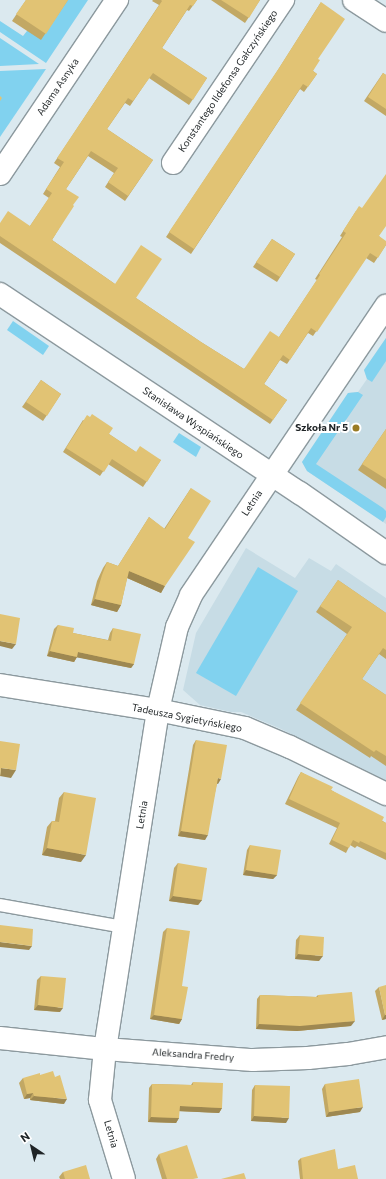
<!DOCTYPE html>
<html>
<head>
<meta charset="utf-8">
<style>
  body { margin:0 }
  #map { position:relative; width:386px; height:1179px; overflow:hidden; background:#dbe9ef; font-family:Commissioner,sans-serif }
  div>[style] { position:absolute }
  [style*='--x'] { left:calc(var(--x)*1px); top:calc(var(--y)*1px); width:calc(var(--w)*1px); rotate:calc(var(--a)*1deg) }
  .built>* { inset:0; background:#c7dce5 }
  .green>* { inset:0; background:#81d2ef }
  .roads { filter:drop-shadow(1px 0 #8c999e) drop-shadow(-1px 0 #8c999e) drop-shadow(0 1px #8c999e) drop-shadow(0 -1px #8c999e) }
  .service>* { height:12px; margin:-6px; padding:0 6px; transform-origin:6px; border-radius:6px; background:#fff }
  .minor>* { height:22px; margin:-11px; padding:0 11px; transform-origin:11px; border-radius:11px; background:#fff }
  .wall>* { inset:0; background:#c2a864 }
  .shaded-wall>* { inset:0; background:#9e8851 }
  .building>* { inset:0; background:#e1c374 }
  .dots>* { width:11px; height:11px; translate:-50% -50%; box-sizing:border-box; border:2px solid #fff; border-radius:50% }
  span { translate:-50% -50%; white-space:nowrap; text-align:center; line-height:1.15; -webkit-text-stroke:4px #fff; paint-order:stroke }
  .street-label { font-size:10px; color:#1f2426 }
  .poi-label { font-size:10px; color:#1f2426; font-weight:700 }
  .right { translate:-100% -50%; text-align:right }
  .north { position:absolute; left:12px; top:1127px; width:40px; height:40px; -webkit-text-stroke:3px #fff; paint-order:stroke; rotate:325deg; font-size:11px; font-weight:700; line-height:16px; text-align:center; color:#1f2426 }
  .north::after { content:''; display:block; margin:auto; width:14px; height:18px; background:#1f2426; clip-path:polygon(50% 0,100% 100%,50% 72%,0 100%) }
</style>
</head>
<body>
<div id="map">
  <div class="built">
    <i style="clip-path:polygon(386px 338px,386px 524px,307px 471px,302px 462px,348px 393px,358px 392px,367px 379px,364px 370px)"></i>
    <i style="clip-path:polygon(246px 548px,295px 578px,309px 558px,331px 571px,336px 564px,386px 598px,386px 781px,279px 728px,241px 712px,231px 712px,200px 705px,183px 690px,196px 633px)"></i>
  </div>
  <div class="green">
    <i style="clip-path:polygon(68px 0,88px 0,46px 63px,0 32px,0 21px,23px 36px,27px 31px)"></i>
    <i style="clip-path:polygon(0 38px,39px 64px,0 66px)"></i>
    <i style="clip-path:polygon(46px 69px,0 137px,0 71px)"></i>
    <i style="clip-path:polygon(13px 321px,49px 346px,43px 355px,7px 330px)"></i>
    <i style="clip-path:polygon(386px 338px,386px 361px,372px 382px,367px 379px,364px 370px)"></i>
    <i style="clip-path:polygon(358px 392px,363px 395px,316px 464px,383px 508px,386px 511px,386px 517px,383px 522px,307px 471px,302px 462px,348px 393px)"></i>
    <i style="clip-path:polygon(179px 433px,201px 447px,196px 457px,173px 442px)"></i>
    <i style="clip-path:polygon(258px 567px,298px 591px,236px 696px,196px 673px)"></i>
  </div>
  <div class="roads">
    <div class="service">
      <i style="--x:0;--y:905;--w:126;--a:10.1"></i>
    </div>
    <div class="minor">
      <i style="--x:354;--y:0;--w:38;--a:33"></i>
      <i style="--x:173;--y:163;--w:197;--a:-56"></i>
      <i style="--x:0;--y:174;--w:210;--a:-56.1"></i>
      <i style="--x:0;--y:294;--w:360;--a:33.6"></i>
      <i style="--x:300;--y:493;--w:105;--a:34.9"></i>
      <i style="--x:0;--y:685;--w:160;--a:9"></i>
      <i style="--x:158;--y:710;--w:89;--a:11.7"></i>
      <i style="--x:245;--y:728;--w:49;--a:22.9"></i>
      <i style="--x:290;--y:747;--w:107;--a:26.1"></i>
      <i style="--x:0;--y:1038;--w:106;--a:6"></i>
      <i style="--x:105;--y:1049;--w:148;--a:4.3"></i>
      <i style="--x:253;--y:1060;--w:55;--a:-2.1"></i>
      <i style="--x:308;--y:1058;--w:40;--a:-5.7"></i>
      <i style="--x:348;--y:1054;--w:39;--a:-10"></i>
      <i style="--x:124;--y:1179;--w:83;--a:-106.9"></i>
      <i style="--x:100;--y:1100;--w:51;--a:-84.4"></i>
      <i style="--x:105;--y:1049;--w:343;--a:-81.1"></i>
      <i style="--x:158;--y:710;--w:85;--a:-77.1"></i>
      <i style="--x:177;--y:627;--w:35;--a:-66"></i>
      <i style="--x:191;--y:595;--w:349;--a:-56"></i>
    </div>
  </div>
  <div class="wall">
    <i style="clip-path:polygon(26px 0,68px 0,41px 40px,12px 21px)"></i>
    <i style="clip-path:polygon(153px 0,197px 0,189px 11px,187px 10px,162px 48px,207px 78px,189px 105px,149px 78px,130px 106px,125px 103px,107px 129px,153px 160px,125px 201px,105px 187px,114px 173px,88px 156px,66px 189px,73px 205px,52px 240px,115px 284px,136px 298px,201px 342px,244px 369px,279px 337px,317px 280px,315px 279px,342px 237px,340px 236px,356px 211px,379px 236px,386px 245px,374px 263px,366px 258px,313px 336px,308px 333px,287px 364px,280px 360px,264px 384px,287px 400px,270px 424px,0 243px,0 223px,30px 226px,49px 198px,43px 194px,60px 167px,54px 163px,159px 5px,152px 1px)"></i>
    <i style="clip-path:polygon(211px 0,260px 0,245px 23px)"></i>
    <i style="clip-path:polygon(321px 2px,313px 71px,317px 74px,304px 92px,300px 89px,191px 254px,166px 237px,276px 73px)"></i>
    <i style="clip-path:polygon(383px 73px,386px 75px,386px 116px,364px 101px)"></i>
    <i style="clip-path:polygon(272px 239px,295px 254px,277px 282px,253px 267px)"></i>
    <i style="clip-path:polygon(41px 380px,61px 394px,43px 421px,22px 407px)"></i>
    <i style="clip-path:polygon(83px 420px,109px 434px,136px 452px,161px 460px,143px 487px,108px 464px,100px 476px,63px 452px)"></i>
    <i style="clip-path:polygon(386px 429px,386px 489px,358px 470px)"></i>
    <i style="clip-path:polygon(191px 488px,188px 538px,161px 593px,127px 578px,121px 605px,117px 612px,91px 605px,97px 581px,103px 568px,107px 562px,118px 566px,149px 517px,164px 529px)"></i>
    <i style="clip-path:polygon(338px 580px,386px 613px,386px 659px,379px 654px,362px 679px,386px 695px,386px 766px,371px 756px,370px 758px,296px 710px,347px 634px,316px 612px)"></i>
    <i style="clip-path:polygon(58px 625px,73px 633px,108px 640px,110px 633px,113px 628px,134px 664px,131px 668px,77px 657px,74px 662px,47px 656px,54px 629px)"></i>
    <i style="clip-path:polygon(196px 740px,218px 784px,217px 783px,205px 840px,178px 836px,193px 745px)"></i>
    <i style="clip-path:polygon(301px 772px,386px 823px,386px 860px,357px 846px,355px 848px,350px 845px,346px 853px,329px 844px,337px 828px,285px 804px,298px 777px)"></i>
    <i style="clip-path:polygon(64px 792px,81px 862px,42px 855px,47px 827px,52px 821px,55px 821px,59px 798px)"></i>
    <i style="clip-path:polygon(250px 845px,277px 875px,273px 879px,243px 875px,247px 850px)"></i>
    <i style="clip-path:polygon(178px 863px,202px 900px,198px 905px,169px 901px,174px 868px)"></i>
    <i style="clip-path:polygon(167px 928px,182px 986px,182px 1019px,179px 1024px,150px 1019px,163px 932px)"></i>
    <i style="clip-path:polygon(300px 935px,319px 961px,295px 959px,296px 940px)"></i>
    <i style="clip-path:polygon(41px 976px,60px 1012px,34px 1010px,37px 980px)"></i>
    <i style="clip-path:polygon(379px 987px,386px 1019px,382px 1020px,375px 991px)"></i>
    <i style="clip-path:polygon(260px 995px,316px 997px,318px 995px,351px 1026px,297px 1031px,256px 1029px,257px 999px)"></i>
    <i style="clip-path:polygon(23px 1078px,64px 1104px,30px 1100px,30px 1098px,24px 1099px,19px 1083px)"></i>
    <i style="clip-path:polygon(193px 1082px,222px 1108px,219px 1113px,179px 1111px,179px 1118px,176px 1123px,148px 1122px,149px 1088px,152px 1084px,191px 1085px)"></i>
    <i style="clip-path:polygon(325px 1084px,360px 1112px,326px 1117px,322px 1089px)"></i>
    <i style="clip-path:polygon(255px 1085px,286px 1123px,251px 1121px,252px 1090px)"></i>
    <i style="clip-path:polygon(159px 1154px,193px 1179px,162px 1179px,156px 1159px)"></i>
    <i style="clip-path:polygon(301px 1158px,338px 1169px,358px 1179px,300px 1179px,298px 1161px)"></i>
    <i style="clip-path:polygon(63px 1172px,90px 1179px,60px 1179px,59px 1177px)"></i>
  </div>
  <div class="shaded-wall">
    <i style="clip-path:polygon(129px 571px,165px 586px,161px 593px,125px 577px)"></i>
    <i style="clip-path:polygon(95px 599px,121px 605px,117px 612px,91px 605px)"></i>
    <i style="clip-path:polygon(0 641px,16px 644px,12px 649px,0 646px)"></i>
    <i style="clip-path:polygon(50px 651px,77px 657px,74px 662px,47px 656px)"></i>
    <i style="clip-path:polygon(78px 652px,134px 664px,131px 668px,75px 657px)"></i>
    <i style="clip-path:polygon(1px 768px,16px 770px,11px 778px,0 776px)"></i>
    <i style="clip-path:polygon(218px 778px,221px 779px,218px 784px,215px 783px)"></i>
    <i style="clip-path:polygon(181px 831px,208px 835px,205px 840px,178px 836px)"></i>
    <i style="clip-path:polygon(47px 848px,86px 855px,81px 862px,42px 855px)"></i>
    <i style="clip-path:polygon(246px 870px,277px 875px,273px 879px,243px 875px)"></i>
    <i style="clip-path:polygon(173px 896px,202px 900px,198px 905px,169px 901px)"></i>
    <i style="clip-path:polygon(0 942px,32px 946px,29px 950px,0 947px)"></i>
    <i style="clip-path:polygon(298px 954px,323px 956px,319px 961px,295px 959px)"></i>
    <i style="clip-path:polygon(38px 1005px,63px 1008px,60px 1012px,34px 1010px)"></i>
    <i style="clip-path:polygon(154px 1015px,182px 1019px,179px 1024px,150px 1019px)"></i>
    <i style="clip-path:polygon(385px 1015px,386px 1015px,386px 1019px,382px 1020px)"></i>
    <i style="clip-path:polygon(355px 1021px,351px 1026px,297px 1031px,256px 1029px,259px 1024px)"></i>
    <i style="clip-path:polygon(33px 1093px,30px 1098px,24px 1099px,27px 1094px)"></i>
    <i style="clip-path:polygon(34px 1096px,67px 1099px,64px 1104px,30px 1100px)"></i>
    <i style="clip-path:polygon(180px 1106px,222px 1108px,219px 1113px,176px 1111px)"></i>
    <i style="clip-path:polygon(363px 1107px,360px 1112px,326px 1117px,329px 1112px)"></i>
    <i style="clip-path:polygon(254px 1116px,289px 1118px,286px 1123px,251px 1121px)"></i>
    <i style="clip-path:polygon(151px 1117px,179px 1118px,176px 1123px,148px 1122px)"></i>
  </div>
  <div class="building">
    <i style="clip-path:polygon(26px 0,68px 0,46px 34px,16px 14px)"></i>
    <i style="clip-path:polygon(161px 0,197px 0,193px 6px,190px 5px,162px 48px,207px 78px,193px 100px,153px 73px,133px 101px,128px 98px,107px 129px,153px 160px,128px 196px,108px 182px,118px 168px,91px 151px,66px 189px,79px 197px,73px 205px,74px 206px,52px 240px,115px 284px,141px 245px,162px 259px,136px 298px,201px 342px,244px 369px,270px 331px,279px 337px,320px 275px,319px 274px,346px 233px,343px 231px,359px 206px,362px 208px,386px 174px,386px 226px,379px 236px,386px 241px,386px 245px,378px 258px,370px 253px,317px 332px,311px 328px,290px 360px,283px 355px,264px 384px,287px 400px,273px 420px,0 236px,0 223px,8px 211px,30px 226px,52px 193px,46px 189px,64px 162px,57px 158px,162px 1px)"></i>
    <i style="clip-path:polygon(221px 0,260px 0,249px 18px)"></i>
    <i style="clip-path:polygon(321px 2px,345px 19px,318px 59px,320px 60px,313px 71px,317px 74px,308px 87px,303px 84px,194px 249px,169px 232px,279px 68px)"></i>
    <i style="clip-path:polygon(383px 73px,386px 75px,386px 109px,368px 97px)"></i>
    <i style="clip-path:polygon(0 96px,2px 98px,0 101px)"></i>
    <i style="clip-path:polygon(272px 239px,295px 254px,280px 277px,256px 262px)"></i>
    <i style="clip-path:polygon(41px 380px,61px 394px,47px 416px,26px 402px)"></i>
    <i style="clip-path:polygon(92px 414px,113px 428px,109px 434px,136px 452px,140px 446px,161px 460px,147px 482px,112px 459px,104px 472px,66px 448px,87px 415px,90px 417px)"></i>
    <i style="clip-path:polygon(386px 429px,386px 479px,362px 464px)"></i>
    <i style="clip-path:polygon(191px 488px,211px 501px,188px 538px,195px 542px,165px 586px,129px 571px,121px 605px,95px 599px,102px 575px,107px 562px,118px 566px,149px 517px,165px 529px)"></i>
    <i style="clip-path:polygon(338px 580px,386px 613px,386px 650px,383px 648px,362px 679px,386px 695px,386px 756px,376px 750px,374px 752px,300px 703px,352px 627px,320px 606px)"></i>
    <i style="clip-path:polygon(0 614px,20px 618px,16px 644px,0 641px)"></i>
    <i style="clip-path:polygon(58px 625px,74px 628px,73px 633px,111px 641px,113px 628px,141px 634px,134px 664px,78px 652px,77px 657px,50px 651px)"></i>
    <i style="clip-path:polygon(196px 740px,227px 745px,221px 779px,218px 778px,208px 835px,181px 831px)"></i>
    <i style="clip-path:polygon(0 741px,20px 744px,16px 770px,1px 768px,0 777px)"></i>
    <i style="clip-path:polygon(301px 772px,333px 787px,331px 790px,384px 817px,382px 821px,386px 823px,386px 853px,360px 841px,359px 843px,353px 840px,349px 848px,332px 840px,340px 823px,289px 799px)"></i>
    <i style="clip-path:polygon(64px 792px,96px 798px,86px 855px,47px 848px,52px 821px,59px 822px)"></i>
    <i style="clip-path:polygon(250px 845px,281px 850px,277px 875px,246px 870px)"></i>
    <i style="clip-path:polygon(178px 863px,207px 868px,202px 900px,173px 896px)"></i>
    <i style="clip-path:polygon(0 925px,33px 929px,32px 946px,0 942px)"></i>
    <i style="clip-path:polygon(167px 928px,190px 931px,182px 986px,188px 987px,182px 1019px,154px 1015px)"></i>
    <i style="clip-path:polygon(300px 935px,324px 937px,323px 956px,298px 954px)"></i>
    <i style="clip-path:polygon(41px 976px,66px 978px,63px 1008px,38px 1005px)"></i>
    <i style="clip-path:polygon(386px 985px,386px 1015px,385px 1015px,379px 987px)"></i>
    <i style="clip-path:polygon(352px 992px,355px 1021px,300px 1026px,259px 1024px,260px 995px,318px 997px,318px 995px)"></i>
    <i style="clip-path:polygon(53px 1071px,55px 1077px,60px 1075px,67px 1099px,34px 1096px,33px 1093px,27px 1094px,23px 1078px,40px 1073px,40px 1075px)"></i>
    <i style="clip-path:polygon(359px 1079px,363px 1107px,329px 1112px,325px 1084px)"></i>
    <i style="clip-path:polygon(193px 1082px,223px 1083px,222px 1108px,180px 1106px,179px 1118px,151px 1117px,152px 1084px,193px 1085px)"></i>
    <i style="clip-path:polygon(255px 1085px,290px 1086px,289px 1118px,254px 1116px)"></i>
    <i style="clip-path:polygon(187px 1145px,198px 1178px,193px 1179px,167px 1179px,159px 1154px)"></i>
    <i style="clip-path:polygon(335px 1149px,338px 1169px,355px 1165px,358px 1179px,303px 1179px,301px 1158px)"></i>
    <i style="clip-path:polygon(86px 1165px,90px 1179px,65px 1179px,63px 1172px)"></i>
    <i style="clip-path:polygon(244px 1173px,246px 1179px,221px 1179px)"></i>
  </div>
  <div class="dots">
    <i style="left:356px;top:428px;background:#997b24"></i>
  </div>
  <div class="street-label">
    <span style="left:228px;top:81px;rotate:-56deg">Konstantego Ildefonsa Gałczyńskiego</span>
    <span style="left:58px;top:87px;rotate:-56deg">Adama Asnyka</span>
    <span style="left:193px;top:423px;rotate:34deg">Stanisława Wyspiańskiego</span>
    <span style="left:252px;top:503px;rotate:-56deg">Letnia</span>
    <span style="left:187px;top:718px;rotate:11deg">Tadeusza Sygietyńskiego</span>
    <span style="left:142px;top:815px;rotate:-81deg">Letnia</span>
    <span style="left:193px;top:1055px;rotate:4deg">Aleksandra Fredry</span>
    <span style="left:111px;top:1134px;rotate:74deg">Letnia</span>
  </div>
  <div class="poi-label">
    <span class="right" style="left:348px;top:428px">Szkoła Nr 5</span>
  </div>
  <div class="north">N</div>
</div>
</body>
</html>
